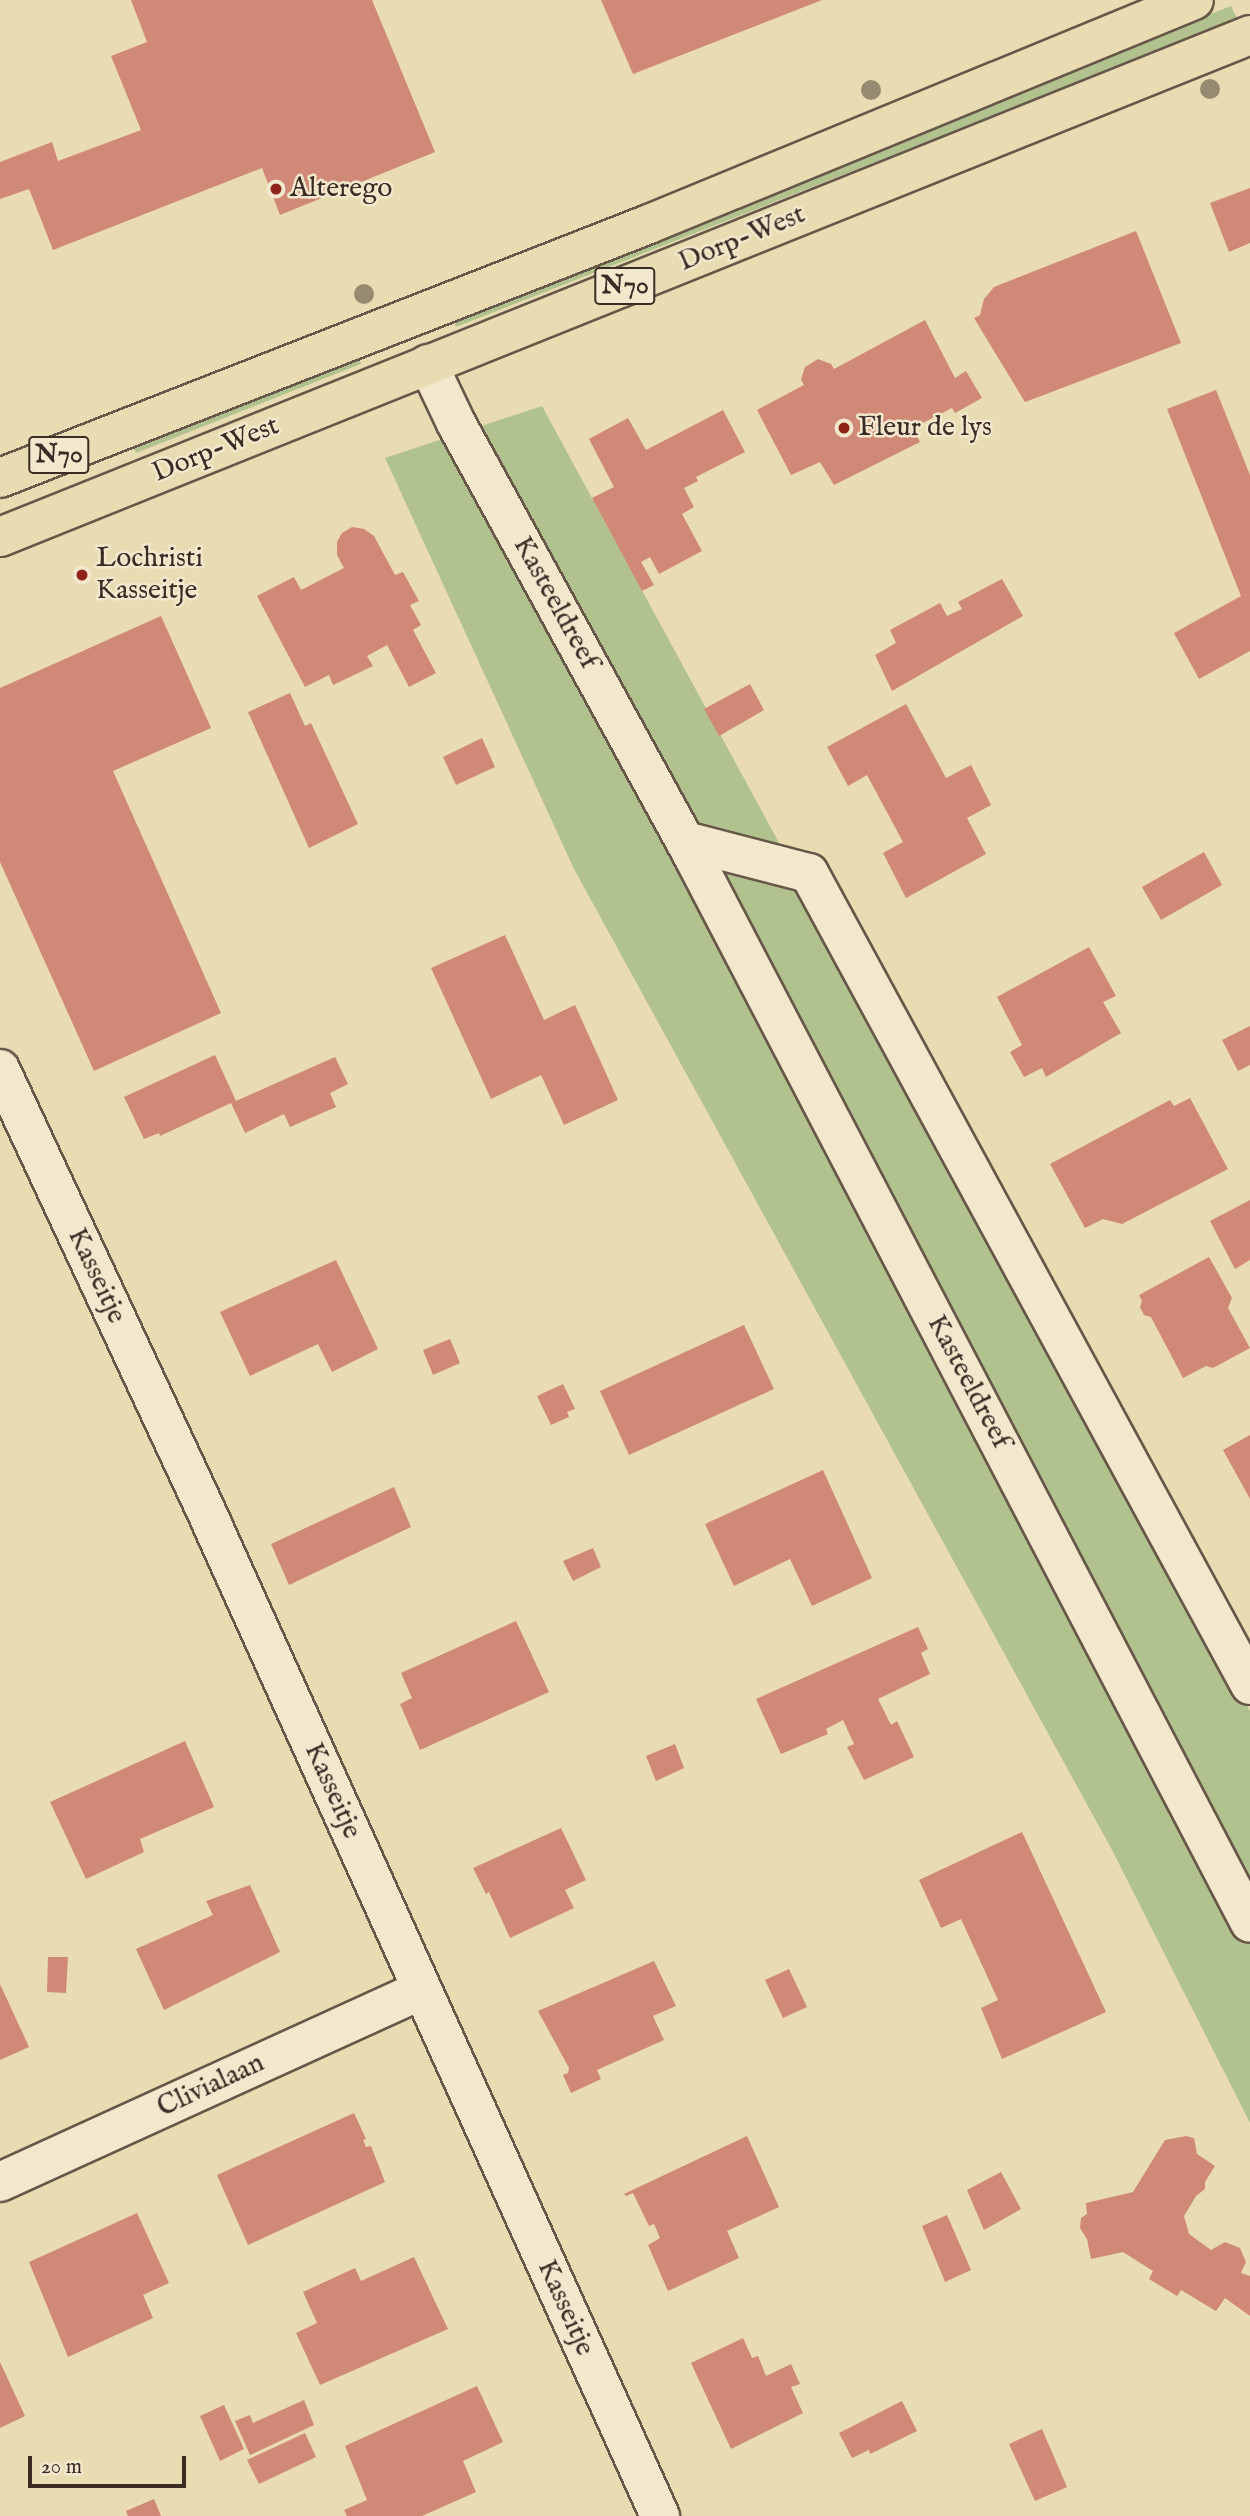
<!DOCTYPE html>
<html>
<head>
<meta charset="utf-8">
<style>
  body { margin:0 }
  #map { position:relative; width:1250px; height:2516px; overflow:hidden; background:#e9dcb2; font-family:"IM FELL English",serif }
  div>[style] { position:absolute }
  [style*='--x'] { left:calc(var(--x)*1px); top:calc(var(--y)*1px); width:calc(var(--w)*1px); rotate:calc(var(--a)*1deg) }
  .green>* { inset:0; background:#b2c28f }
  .building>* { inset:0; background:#d08977 }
  .roads { filter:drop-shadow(2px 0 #665748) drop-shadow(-2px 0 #665748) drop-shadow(0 2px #665748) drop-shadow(0 -2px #665748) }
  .minor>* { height:38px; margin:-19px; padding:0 19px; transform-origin:19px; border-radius:19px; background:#f1e8cd }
  .tertiary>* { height:38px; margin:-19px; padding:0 19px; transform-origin:19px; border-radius:19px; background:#f1e8cd }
  .primary>* { height:38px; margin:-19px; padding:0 19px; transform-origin:19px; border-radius:19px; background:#e9dcb2 }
  .trees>* { width:20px; height:20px; margin:-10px; border-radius:50%; background:#968b70 }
  .dots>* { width:19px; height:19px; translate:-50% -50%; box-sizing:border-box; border:4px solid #f1e8cd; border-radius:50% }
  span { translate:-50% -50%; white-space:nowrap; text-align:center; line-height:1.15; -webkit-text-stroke:5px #f1e8cd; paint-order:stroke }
  .shield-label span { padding:2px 5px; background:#f1e8cd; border:2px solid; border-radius:5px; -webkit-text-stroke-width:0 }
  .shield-label { font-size:26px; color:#3a2b25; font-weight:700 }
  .poi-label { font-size:28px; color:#3a2b25 }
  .left { translate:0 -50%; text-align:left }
  .street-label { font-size:28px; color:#3a2b25 }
  .scale { position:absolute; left:28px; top:2456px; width:158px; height:32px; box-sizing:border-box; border:4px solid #3a2b25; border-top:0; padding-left:9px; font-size:21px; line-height:24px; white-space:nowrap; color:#3a2b25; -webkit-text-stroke:5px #f1e8cd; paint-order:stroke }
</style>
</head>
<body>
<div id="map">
  <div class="green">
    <i style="clip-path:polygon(1231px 6px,1238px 20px,456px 327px,452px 316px,671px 226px)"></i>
    <i style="clip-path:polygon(357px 351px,361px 364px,136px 453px,131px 442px)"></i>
    <i style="clip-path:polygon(542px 406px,1250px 1711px,1250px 2123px,1112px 1850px,574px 869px,385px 458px)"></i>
  </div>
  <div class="building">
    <i style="clip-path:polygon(131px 0,372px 0,435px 152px,280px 215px,262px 168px,53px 250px,29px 189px,0 199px,0 162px,52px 142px,58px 161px,141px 130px,111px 56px,147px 42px)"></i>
    <i style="clip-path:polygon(601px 0,822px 0,633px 74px)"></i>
    <i style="clip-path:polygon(1250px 188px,1250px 243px,1229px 252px,1210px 203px)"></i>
    <i style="clip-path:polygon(1136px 231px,1181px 343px,1025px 402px,974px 318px,980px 315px,984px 299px,994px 287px)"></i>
    <i style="clip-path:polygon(925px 320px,955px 378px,966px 371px,982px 398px,955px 413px,952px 408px,913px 428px,920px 442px,834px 485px,820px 462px,791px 475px,757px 410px,804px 385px,801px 379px,805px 367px,818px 359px,831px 364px,834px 369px)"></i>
    <i style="clip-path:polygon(1216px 390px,1250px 475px,1250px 651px,1199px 679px,1174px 633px,1241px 596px,1167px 409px)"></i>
    <i style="clip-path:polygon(723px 410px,745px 452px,696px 477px,698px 481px,684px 488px,694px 507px,682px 514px,702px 551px,659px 574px,650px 557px,641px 562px,654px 585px,642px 591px,592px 498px,614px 487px,589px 439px,628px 418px,646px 450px)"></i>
    <i style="clip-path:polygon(352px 527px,364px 529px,374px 536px,395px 575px,403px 572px,419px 601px,410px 605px,421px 625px,413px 630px,436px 673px,409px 687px,387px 645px,367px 656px,373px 666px,333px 685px,329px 675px,305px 687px,257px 596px,294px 577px,301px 590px,344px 568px,337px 555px,337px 542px,342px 533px)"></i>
    <i style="clip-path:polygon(1002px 579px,1023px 616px,892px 691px,875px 655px,896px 643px,890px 630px,940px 603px,947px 616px,962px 609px,958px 602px)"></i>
    <i style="clip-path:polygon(161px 616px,211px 728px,113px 771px,221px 1013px,94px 1071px,0 862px,0 688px)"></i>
    <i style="clip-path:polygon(750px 684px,764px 710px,719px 736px,704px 709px)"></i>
    <i style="clip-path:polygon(290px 693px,305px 726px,311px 723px,358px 824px,309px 848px,248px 712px)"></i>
    <i style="clip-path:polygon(906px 704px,946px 778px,971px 765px,991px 805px,967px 818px,986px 854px,906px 898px,883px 853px,903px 842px,867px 775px,848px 786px,827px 747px)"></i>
    <i style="clip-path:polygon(482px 738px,495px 767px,456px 785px,443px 757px)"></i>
    <i style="clip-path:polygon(1204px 852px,1222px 885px,1161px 920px,1142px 887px)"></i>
    <i style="clip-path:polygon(505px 935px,544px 1020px,575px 1005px,618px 1100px,564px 1125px,541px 1075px,491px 1099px,431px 968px)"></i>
    <i style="clip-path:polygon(1089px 947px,1116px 996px,1103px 1002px,1121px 1033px,1046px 1077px,1042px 1068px,1024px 1077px,1010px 1052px,1022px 1045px,997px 997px)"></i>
    <i style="clip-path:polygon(1250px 1026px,1250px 1065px,1238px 1071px,1222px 1040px)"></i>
    <i style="clip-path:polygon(215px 1055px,236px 1101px,335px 1057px,348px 1084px,330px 1093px,336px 1107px,290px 1127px,284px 1114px,245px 1133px,231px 1103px,160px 1136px,159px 1133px,144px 1139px,124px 1097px)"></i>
    <i style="clip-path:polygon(1190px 1098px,1228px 1169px,1122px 1224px,1103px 1219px,1085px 1228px,1050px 1164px,1170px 1100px,1174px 1106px)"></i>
    <i style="clip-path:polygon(1250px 1200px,1250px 1260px,1235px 1269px,1210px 1221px)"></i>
    <i style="clip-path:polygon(1209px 1257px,1232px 1298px,1228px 1308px,1250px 1348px,1213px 1368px,1206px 1366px,1183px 1378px,1151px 1317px,1144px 1315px,1140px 1307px,1142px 1301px,1139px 1295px)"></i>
    <i style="clip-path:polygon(336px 1260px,378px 1349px,332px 1372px,318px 1344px,250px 1376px,220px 1312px)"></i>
    <i style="clip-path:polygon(744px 1325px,774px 1389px,629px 1455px,600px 1391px)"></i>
    <i style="clip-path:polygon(450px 1339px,460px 1363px,433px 1375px,423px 1350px)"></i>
    <i style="clip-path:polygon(563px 1384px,575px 1409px,567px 1412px,569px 1417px,551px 1425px,537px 1396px)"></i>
    <i style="clip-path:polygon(1250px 1435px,1250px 1499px,1223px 1450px)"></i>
    <i style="clip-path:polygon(823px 1470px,872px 1578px,812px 1606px,790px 1559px,734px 1586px,705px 1524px)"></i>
    <i style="clip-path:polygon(394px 1487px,411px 1527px,289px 1585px,271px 1544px)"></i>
    <i style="clip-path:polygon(593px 1548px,601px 1567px,573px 1581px,563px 1561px)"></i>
    <i style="clip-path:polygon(516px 1621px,549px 1692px,420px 1750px,400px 1704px,412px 1698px,401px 1673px)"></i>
    <i style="clip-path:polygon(918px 1627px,928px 1649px,921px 1653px,930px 1674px,878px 1699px,891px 1725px,897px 1721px,914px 1757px,864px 1780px,847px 1747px,854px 1744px,843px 1720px,826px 1729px,828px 1734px,781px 1754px,756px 1699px)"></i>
    <i style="clip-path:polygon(185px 1741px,214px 1807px,140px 1839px,144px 1852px,86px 1879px,50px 1802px)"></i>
    <i style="clip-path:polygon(675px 1744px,684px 1768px,656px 1781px,646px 1756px)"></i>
    <i style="clip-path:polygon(561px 1828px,586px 1880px,565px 1890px,574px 1908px,510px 1938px,489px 1892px,486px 1894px,473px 1868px)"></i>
    <i style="clip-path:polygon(1022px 1832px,1106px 2012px,1002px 2059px,981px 2008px,998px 2000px,961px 1919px,941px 1928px,919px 1880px)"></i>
    <i style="clip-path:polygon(250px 1885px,280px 1952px,164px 2010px,136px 1949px,213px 1915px,206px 1901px)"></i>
    <i style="clip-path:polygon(48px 1957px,68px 1957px,66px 1993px,47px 1992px)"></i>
    <i style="clip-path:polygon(654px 1961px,676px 2006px,653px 2016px,664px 2040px,597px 2070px,601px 2079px,571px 2093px,563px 2075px,568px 2073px,569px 2068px,538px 2011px)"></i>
    <i style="clip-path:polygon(789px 1969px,807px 2007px,783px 2018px,765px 1980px)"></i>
    <i style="clip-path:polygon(0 1984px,29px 2047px,0 2060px)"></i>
    <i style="clip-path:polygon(354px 2113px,366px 2139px,363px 2140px,366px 2147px,371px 2146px,385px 2182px,248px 2245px,217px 2175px)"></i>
    <i style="clip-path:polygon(747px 2136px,779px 2207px,727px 2231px,739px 2258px,668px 2291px,648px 2245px,660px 2238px,654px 2224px,649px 2226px,633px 2193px,626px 2196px,624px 2194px)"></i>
    <i style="clip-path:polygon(1186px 2136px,1194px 2138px,1197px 2154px,1215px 2166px,1205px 2182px,1205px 2189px,1196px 2196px,1184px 2216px,1189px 2234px,1211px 2250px,1225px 2242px,1240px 2248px,1246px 2262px,1241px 2273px,1250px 2276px,1250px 2316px,1225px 2298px,1216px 2311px,1181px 2290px,1177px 2296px,1149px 2279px,1153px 2271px,1123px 2252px,1091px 2259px,1087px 2239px,1080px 2228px,1081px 2218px,1087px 2214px,1086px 2203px,1133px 2192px,1165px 2140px)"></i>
    <i style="clip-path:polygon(1001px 2172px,1021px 2209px,984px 2230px,967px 2190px)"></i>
    <i style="clip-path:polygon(137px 2213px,169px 2283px,143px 2295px,153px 2318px,68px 2357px,29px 2262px)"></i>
    <i style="clip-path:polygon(947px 2215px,971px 2270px,945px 2282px,922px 2226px)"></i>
    <i style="clip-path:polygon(414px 2257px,448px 2329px,320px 2385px,296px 2333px,317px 2323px,303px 2292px,355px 2268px,361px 2281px)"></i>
    <i style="clip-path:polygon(743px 2338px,752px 2358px,758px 2356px,766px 2376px,791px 2364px,800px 2384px,791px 2387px,803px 2413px,731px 2449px,691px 2363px)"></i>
    <i style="clip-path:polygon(0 2362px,25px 2416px,0 2428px)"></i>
    <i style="clip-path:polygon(477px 2386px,503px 2442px,463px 2461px,476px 2492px,422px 2516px,347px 2516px,344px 2510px,367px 2500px,345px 2446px)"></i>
    <i style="clip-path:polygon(304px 2400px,314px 2425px,250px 2455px,235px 2421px,250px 2415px,253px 2423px)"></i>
    <i style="clip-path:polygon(902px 2401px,917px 2431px,870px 2454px,869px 2450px,852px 2458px,839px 2433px)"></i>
    <i style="clip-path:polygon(224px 2405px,244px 2449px,220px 2461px,200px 2416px)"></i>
    <i style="clip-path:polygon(1042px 2429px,1067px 2487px,1035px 2501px,1009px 2444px)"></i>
    <i style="clip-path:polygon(305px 2433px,316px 2457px,259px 2484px,247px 2460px)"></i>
    <i style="clip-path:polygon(154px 2499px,161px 2516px,128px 2516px,126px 2511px)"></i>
  </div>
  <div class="roads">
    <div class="minor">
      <i style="--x:428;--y:364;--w:65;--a:64.6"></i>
      <i style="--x:456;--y:423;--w:496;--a:61.3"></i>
      <i style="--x:694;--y:858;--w:1201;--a:62.43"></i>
      <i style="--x:685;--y:841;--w:128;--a:14.5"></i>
      <i style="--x:809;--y:873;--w:924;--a:61.49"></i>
      <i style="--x:0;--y:2182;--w:463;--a:-24.5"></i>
    </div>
    <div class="tertiary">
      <i style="--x:0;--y:1069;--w:500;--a:65"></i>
      <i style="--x:211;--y:1522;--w:1091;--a:65.69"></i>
    </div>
    <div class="primary">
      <i style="--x:0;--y:478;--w:697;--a:-21.37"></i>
      <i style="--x:649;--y:224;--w:589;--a:-22.34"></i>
      <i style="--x:0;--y:537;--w:1347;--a:-21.88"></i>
    </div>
  </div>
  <div class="trees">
    <i style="left:1210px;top:89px"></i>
    <i style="left:871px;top:90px"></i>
    <i style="left:364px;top:294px"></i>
  </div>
  <div class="dots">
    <i style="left:276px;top:189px;background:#8f2418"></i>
    <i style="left:844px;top:428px;background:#8f2418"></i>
    <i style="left:82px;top:575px;background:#8f2418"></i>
  </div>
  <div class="shield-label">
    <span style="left:625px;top:286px">N70</span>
    <span style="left:59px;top:455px">N70</span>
  </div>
  <div class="poi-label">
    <span class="left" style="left:290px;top:189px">Alterego</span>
    <span class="left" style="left:858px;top:428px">Fleur de lys</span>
    <span class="left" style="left:96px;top:575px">Lochristi<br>Kasseitje</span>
  </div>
  <div class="street-label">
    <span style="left:742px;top:239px;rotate:-22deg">Dorp-West</span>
    <span style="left:216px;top:450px;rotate:-22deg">Dorp-West</span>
    <span style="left:555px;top:603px;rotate:61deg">Kasteeldreef</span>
    <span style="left:96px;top:1276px;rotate:65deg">Kasseitje</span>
    <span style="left:968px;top:1382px;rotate:62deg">Kasteeldreef</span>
    <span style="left:332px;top:1791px;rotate:66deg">Kasseitje</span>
    <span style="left:211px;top:2086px;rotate:-25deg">Clivialaan</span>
    <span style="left:565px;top:2308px;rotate:66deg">Kasseitje</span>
  </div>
  <div class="scale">20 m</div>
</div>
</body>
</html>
